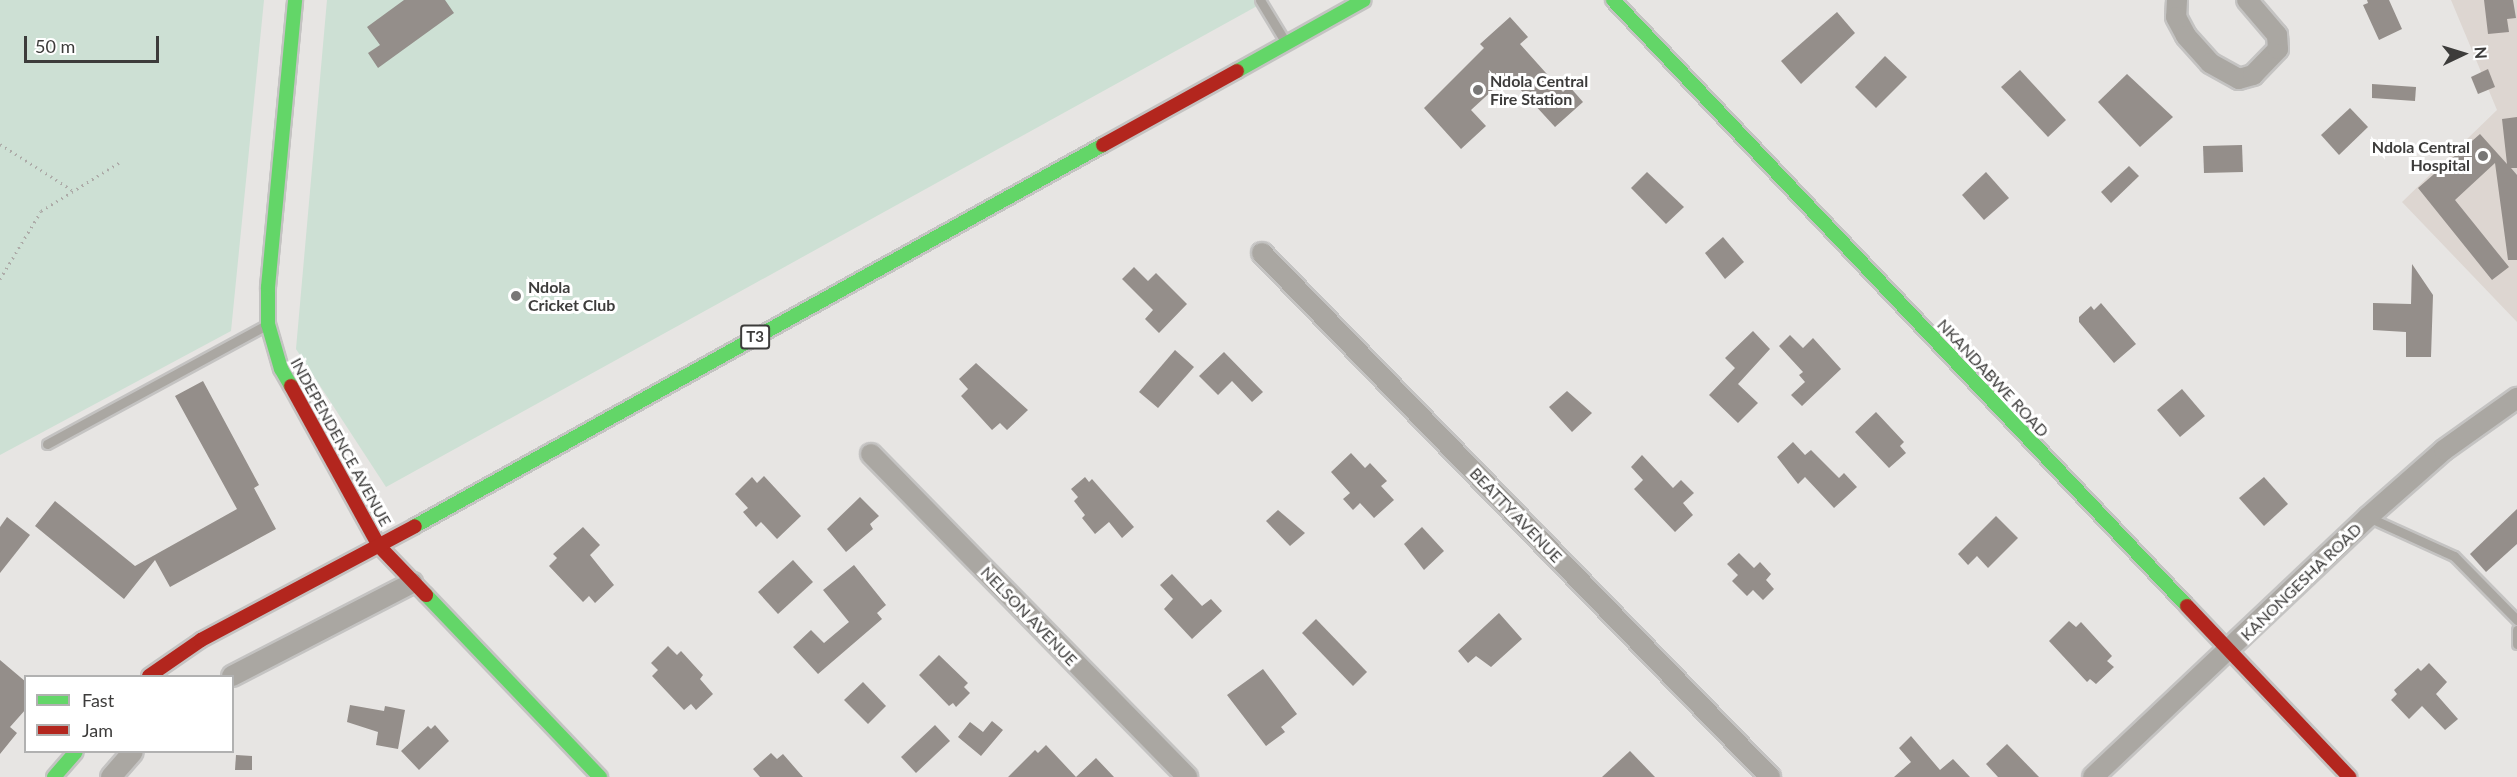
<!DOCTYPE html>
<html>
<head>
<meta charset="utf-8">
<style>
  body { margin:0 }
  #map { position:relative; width:2517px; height:777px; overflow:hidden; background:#e7e5e3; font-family:Lato,sans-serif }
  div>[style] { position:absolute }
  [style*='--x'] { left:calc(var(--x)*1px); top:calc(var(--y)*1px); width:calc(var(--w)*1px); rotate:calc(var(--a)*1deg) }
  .built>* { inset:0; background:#ddd6d1 }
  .green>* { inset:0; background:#cde0d4 }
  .building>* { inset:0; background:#948e8a }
  .path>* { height:3px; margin-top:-1.5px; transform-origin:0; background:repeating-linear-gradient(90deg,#adaba8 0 1.5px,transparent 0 6px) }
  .roads { filter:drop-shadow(2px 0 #c4c3c2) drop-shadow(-2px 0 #c4c3c2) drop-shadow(0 2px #c4c3c2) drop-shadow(0 -2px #c4c3c2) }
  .lane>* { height:9px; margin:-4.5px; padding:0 4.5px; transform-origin:4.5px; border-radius:4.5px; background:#aaa7a2 }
  .street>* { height:20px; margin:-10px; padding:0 10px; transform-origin:10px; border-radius:10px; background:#aaa7a2 }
  .fast>* { height:14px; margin:-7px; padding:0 7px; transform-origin:7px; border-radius:7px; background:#63d668 }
  .jam>* { height:14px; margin:-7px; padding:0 7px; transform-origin:7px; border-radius:7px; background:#b3261e }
  .dots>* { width:16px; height:16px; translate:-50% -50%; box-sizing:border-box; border:3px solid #fff; border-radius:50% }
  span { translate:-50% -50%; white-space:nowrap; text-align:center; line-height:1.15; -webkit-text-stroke:6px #fff; paint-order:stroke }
  .shield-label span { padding:2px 4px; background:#fff; border:2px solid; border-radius:4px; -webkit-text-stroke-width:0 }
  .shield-label { font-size:15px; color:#3d3c3b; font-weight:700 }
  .poi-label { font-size:16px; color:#3d3c3b; font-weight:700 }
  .left { translate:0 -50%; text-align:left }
  .right { translate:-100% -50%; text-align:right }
  .street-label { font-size:16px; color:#3d3c3b }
  .legend { position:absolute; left:24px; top:675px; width:210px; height:78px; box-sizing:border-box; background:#fff; border:2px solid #b1b1b1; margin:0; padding:8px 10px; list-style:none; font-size:18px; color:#3d3c3b }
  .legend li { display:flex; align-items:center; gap:12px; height:30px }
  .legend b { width:30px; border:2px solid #b1b1b1 }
  .north { position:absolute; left:2433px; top:24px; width:60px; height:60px; -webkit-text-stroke:4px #fff; paint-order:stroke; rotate:86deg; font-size:16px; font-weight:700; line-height:24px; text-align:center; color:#3d3c3b }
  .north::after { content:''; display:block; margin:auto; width:21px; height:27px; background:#3d3c3b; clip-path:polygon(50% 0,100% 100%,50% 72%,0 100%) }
  .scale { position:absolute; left:24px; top:36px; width:135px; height:27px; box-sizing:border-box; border:3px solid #3d3c3b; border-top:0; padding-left:8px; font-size:18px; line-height:21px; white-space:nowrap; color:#3d3c3b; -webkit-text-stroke:4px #fff; paint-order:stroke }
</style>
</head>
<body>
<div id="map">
  <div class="built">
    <i style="clip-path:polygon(2451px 0,2517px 0,2517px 322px,2402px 202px,2497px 110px)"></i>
  </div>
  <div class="green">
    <i style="clip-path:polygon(0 0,264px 0,231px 331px,0 455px)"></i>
    <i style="clip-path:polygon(327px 0,1268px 0,386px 487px,296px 349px)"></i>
  </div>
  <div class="building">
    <i style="clip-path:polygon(404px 0,445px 0,454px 13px,378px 68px,368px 53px,380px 45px,367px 27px)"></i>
    <i style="clip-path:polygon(2367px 0,2389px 0,2402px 29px,2379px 40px,2363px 5px,2368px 3px)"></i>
    <i style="clip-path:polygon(2484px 0,2513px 0,2516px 18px,2507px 19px,2509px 32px,2488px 34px)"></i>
    <i style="clip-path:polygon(1837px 12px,1855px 33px,1801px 84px,1781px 61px)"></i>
    <i style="clip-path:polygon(1510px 17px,1528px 37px,1520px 44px,1563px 92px,1569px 86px,1583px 102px,1555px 127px,1508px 76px,1471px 110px,1486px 126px,1461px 149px,1424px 108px,1484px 48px,1480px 44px)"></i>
    <i style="clip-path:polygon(1885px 56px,1907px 77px,1876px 108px,1855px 87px)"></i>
    <i style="clip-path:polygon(2488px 69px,2495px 87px,2478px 94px,2471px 77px)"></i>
    <i style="clip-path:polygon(2020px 70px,2066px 120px,2048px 137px,2001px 87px)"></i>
    <i style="clip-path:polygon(2127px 74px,2173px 117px,2140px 147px,2098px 102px)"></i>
    <i style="clip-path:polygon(2372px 84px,2416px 87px,2415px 101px,2372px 98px)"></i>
    <i style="clip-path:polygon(2350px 108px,2368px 127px,2339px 155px,2321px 135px)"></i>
    <i style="clip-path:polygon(2517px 117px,2517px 168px,2511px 168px,2517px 175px,2517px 260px,2508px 260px,2495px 163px,2455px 200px,2509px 267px,2492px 280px,2418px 188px,2480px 134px,2507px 164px,2502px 119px)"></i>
    <i style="clip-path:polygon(2242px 145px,2243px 172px,2204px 173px,2203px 146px)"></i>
    <i style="clip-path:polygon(2129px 166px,2139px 176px,2111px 203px,2101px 192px)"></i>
    <i style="clip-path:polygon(1647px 172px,1684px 207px,1666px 224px,1631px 188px)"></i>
    <i style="clip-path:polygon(1986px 172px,2009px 198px,1984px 220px,1962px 195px)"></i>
    <i style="clip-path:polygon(1723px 237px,1744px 262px,1725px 279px,1705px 253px)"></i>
    <i style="clip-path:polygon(2412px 264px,2433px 295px,2431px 357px,2406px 357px,2406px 332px,2373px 330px,2373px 303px,2411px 304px)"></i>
    <i style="clip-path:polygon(1134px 267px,1148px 281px,1156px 273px,1187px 304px,1159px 333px,1145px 319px,1153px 310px,1122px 279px)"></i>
    <i style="clip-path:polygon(2101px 303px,2136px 344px,2114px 363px,2079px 322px,2079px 317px,2091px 306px,2094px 310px)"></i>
    <i style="clip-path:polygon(1753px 331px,1770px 349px,1738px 384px,1758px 403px,1738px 423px,1709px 395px,1735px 368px,1725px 358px)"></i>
    <i style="clip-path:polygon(1790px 335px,1803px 348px,1813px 338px,1841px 369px,1802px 406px,1791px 395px,1805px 382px,1799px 375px,1803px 372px,1779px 346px)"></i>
    <i style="clip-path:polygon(1175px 350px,1194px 367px,1158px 408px,1139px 392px)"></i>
    <i style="clip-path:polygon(1224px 352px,1263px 392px,1252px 402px,1232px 381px,1218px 395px,1199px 376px)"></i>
    <i style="clip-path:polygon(976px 363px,1028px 410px,1007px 430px,1000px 423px,992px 430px,961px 396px,968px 389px,959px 379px)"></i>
    <i style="clip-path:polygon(203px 381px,259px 485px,254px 488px,276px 529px,170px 587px,155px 560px,124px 599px,35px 526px,55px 501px,135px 566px,237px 509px,175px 396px)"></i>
    <i style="clip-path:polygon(2182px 389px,2205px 416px,2180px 437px,2157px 410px)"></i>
    <i style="clip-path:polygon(1567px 391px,1592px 413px,1572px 432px,1549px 407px)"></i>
    <i style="clip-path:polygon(1876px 412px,1904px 442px,1900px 446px,1906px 453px,1889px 468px,1855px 432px)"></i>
    <i style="clip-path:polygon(1793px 442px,1805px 455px,1811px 450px,1839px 478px,1844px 473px,1857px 487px,1834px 508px,1805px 477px,1798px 484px,1777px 457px)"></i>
    <i style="clip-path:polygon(1351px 453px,1365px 468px,1370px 463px,1387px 481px,1381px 486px,1394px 500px,1374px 518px,1360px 503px,1353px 510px,1343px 499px,1350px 493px,1331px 472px)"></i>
    <i style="clip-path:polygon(1642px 455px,1673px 488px,1681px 480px,1694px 493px,1683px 503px,1693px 515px,1675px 532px,1634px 489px,1643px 480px,1631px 467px)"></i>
    <i style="clip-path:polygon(764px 476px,801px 516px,777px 539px,761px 522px,756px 527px,743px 512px,748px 508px,735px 494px,752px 477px,757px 483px)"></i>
    <i style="clip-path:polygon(1085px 477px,1089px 482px,1092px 479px,1134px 527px,1122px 538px,1109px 522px,1095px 534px,1082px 518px,1085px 515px,1074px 501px,1078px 497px,1071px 489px)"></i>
    <i style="clip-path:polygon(2264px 477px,2288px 504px,2264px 526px,2239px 498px)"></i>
    <i style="clip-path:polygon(860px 497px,879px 516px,870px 524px,873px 529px,846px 552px,827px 529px)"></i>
    <i style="clip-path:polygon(2517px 509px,2517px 544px,2486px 572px,2470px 554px)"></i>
    <i style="clip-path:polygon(1278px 510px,1305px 533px,1290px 546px,1266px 521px)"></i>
    <i style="clip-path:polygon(1996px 516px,2018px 538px,1988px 568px,1977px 556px,1968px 565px,1958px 554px)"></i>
    <i style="clip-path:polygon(7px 517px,30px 535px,0 573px,0 527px)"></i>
    <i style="clip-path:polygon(583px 527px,600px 545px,590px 555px,614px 585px,595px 603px,589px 596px,583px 602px,549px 566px,557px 558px,553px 554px)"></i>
    <i style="clip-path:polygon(1422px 527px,1444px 551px,1424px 570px,1404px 544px)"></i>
    <i style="clip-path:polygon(1739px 553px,1754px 568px,1760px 562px,1771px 574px,1766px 580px,1774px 589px,1763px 600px,1753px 590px,1747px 596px,1732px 581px,1738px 575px,1727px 564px)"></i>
    <i style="clip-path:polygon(793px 560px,813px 582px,778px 614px,758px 592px)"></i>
    <i style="clip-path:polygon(854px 565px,886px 605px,877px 613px,882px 619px,818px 674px,793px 647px,811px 630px,824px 643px,849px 622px,823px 590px)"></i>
    <i style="clip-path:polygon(1172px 574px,1202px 606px,1211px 599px,1222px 611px,1192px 639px,1164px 609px,1173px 599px,1160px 585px)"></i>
    <i style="clip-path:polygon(1499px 613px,1522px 639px,1491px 667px,1476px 656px,1468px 663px,1458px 651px)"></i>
    <i style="clip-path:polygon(1316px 619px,1367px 672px,1353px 686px,1302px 633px)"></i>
    <i style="clip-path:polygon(2069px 621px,2076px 627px,2081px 622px,2112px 656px,2107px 661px,2114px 667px,2096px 684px,2090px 679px,2087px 682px,2049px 641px)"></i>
    <i style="clip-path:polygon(668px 646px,677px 655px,681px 651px,703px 675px,700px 679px,713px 694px,696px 710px,691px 704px,684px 710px,652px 676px,658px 670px,651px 663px)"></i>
    <i style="clip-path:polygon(939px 655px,968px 683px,964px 687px,970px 693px,956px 707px,953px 703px,949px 706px,919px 675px)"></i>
    <i style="clip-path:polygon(0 660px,26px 682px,26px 709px,10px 727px,17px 733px,0 754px)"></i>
    <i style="clip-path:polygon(2429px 663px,2447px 682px,2436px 694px,2458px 719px,2445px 730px,2422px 706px,2409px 719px,2391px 700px,2397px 694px,2394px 690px,2418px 668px,2421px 671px)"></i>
    <i style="clip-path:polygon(1263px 669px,1297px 714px,1281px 727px,1285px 732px,1266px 746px,1227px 695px)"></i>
    <i style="clip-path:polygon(863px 682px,886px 706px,868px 724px,844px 700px)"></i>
    <i style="clip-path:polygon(350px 705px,384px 711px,385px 706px,405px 710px,398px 749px,376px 745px,378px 732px,347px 722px)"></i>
    <i style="clip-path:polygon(992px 721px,1003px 730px,981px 756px,958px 737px,970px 722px,983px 732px)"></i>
    <i style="clip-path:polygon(435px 725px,449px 741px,419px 770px,401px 751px,428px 726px,431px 729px)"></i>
    <i style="clip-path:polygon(935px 725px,950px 741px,916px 773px,901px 757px)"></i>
    <i style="clip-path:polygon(1911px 736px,1940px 770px,1953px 759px,1970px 777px,1894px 777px,1911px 762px,1899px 748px)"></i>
    <i style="clip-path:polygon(2007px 744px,2039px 777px,1998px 777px,1986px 764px)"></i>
    <i style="clip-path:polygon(1046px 745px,1076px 777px,1096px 758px,1114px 777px,1008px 777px,1035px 750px,1038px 753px)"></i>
    <i style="clip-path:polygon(1630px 751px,1655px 777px,1602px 777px)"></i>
    <i style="clip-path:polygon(771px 753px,777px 759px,783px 754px,803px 777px,760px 777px,753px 769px)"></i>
    <i style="clip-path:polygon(236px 755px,252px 756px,252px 770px,235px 770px)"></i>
  </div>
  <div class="path">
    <i style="--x:0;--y:144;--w:85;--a:32.6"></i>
    <i style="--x:0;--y:279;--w:79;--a:-58.9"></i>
    <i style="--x:41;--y:211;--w:93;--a:-31.8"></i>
  </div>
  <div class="roads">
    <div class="lane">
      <i style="--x:1260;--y:0;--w:44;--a:58.8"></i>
      <i style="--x:47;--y:444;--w:249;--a:-28.5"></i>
      <i style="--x:2368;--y:517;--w:94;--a:24.4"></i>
      <i style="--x:2454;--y:556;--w:90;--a:45.5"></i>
      <i style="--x:2517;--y:630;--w:14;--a:90"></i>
    </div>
    <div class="street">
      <i style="--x:2177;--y:0;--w:17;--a:93"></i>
      <i style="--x:2176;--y:17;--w:21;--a:62"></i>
      <i style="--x:2186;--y:36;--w:36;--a:48"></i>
      <i style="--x:2210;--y:63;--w:33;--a:29"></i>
      <i style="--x:2239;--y:79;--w:15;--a:-16"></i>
      <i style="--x:2253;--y:75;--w:36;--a:-46"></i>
      <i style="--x:2278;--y:49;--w:14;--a:-94"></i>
      <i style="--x:2277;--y:35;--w:46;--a:-130.6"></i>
      <i style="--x:1262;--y:253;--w:730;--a:45.89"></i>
      <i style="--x:871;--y:454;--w:452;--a:45.6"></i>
      <i style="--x:232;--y:676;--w:203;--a:-27.3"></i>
      <i style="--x:111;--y:777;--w:33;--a:-49"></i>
      <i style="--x:2093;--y:777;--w:378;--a:-43.4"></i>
      <i style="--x:2368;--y:517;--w:101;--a:-41.4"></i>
      <i style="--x:2444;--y:450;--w:90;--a:-35.5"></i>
    </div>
    <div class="fast">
      <i style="--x:1613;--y:0;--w:835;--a:46.55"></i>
      <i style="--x:1237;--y:71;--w:145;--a:-29.2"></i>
      <i style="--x:291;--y:386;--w:20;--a:-120"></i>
      <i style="--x:281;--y:369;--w:47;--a:-106.1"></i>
      <i style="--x:268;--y:324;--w:37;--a:-90"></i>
      <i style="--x:268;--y:287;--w:288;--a:-84.6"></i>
      <i style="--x:415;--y:526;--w:786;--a:-28.98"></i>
      <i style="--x:426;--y:595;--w:252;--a:46.3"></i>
      <i style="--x:54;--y:777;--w:33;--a:-49"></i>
    </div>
    <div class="jam">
      <i style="--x:1103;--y:145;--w:153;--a:-28.9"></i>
      <i style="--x:291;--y:386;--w:183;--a:61.2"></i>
      <i style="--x:379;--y:546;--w:68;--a:46.2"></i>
      <i style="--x:2187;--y:606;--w:236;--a:46.5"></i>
      <i style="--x:149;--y:676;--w:63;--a:-34.7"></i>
      <i style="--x:201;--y:640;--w:242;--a:-28"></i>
    </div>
  </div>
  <div class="dots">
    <i style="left:1478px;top:90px;background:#787776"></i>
    <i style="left:2483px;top:156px;background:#787776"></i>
    <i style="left:516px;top:296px;background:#787776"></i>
  </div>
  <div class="shield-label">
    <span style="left:755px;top:337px">T3</span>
  </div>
  <div class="poi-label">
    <span class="left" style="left:1490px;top:90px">Ndola Central<br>Fire Station</span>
    <span class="right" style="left:2470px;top:156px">Ndola Central<br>Hospital</span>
    <span class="left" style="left:528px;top:296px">Ndola<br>Cricket Club</span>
  </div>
  <div class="street-label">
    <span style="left:1993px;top:378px;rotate:47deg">NKANDABWE ROAD</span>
    <span style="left:341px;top:442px;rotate:61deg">INDEPENDENCE AVENUE</span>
    <span style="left:1516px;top:515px;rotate:46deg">BEATTY AVENUE</span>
    <span style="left:2301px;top:582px;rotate:-44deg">KANONGESHA ROAD</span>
    <span style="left:1029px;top:616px;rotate:46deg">NELSON AVENUE</span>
  </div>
  <ul class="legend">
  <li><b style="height:8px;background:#63d668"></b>Fast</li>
  <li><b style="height:8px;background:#b3261e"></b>Jam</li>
  </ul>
  <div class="north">N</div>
  <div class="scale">50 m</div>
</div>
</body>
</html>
